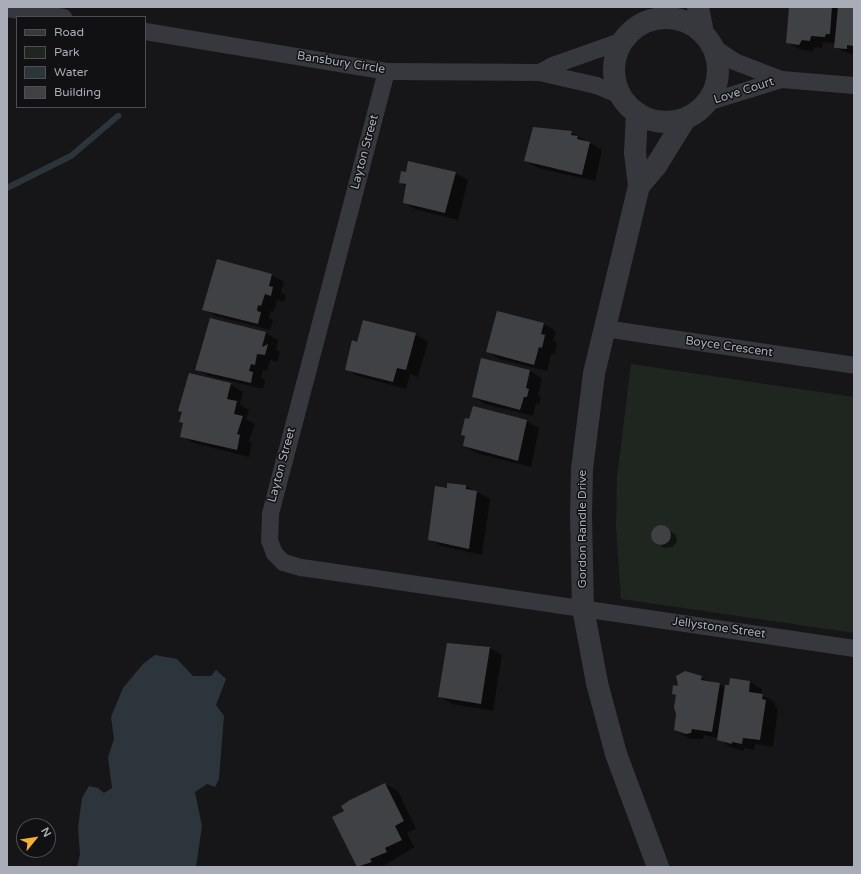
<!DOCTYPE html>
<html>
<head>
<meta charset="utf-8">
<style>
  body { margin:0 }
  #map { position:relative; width:861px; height:874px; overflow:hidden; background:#161618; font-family:"Varela Round",sans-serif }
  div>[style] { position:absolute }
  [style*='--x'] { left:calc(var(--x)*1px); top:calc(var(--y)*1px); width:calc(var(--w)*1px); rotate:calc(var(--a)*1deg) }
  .green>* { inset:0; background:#1e261f }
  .water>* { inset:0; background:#2c353c }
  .shadow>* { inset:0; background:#0007 }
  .stream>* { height:6px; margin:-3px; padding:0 3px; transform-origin:3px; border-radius:3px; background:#2c353c }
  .building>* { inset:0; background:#404145 }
  .round { border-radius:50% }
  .minor>* { height:17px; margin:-8.5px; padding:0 8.5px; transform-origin:8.5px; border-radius:8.5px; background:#37383d }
  .tertiary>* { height:22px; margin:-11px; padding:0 11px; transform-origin:11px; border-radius:11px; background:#37383d }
  .tertiary>.ring { margin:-11px; padding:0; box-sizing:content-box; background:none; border:22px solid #37383d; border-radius:50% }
  span { translate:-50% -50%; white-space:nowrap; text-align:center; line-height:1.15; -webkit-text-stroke:3px #111113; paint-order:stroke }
  .street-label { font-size:12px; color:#a8adb8 }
  .frame { position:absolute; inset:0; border:8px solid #a8adb8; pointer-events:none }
  .legend { position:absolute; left:16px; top:16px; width:130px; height:92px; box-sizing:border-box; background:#111113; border:1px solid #4d4f55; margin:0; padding:5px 7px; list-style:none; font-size:12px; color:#a8adb8 }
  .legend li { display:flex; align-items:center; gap:8px; height:20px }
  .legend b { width:20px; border:1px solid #4d4f55 }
  .north { position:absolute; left:16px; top:818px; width:40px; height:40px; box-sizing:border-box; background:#111113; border:1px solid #4d4f55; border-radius:50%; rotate:60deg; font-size:11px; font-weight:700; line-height:16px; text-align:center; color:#a8adb8 }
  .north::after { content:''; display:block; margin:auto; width:14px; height:18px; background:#f2b134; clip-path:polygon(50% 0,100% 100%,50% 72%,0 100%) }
</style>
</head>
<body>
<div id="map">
  <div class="green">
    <i style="clip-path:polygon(631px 364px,854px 397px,854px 633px,621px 599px,616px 527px,617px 477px)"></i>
  </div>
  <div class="water">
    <i style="clip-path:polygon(155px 655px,177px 659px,193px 676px,211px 676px,216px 670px,226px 679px,216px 705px,224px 716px,219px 779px,215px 787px,207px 784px,195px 792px,202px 826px,196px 867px,77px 867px,80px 854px,78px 827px,82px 798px,89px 786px,98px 788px,104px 793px,112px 788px,108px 757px,114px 739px,111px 717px,123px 688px,143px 664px)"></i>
  </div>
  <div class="shadow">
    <i style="clip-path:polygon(790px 7px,854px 7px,854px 55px,835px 48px,835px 43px,823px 42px,822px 48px,815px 47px,812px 52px,799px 49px,787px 42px)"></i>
    <i style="clip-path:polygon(571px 132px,602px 150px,595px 181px,538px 168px,526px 161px)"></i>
    <i style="clip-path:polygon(455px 173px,468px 180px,458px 220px,417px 210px,404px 203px,406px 186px,400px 182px)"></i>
    <i style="clip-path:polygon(272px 275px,284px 282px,281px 293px,286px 295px,284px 302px,277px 300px,274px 312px,271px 311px,269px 318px,273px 320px,270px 330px,216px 316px,203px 309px)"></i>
    <i style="clip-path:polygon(544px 324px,556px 331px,553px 341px,557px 343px,555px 354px,551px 354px,547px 371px,499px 359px,487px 352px)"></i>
    <i style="clip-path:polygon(266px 333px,278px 340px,276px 350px,280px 352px,277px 362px,270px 360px,267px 371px,263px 370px,261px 378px,265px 380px,263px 389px,209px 376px,196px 369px)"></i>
    <i style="clip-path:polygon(415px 334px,428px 342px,418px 377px,410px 374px,406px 389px,358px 376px,346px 369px,358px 343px)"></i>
    <i style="clip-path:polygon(530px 371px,542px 378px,538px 396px,541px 397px,539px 404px,536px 403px,533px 416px,485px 404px,473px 397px)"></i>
    <i style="clip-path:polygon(230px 384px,243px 392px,240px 404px,249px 410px,246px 419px,255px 424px,249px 441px,252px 443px,249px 457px,194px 443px,181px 436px,184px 424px,180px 422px)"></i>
    <i style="clip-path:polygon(470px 420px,526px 421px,539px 428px,531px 467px,476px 453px,464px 446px,466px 437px,462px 435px)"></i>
    <i style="clip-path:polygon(448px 484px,466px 486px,490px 499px,482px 555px,441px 546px,429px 539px)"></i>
    <i style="clip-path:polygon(657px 526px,664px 526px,676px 535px,677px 542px,672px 547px,664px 548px,652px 539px,652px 532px)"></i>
    <i style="clip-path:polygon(448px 644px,490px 648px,502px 655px,493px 711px,452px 704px,440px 697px)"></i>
    <i style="clip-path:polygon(685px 672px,726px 687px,750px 682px,762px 689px,762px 695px,775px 702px,775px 706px,778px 708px,773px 747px,755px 744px,754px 750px,744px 748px,744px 751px,730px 747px,718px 738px,704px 735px,703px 739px,690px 739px,675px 730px,676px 696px,673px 694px,680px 687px,676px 680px,679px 674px)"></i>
    <i style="clip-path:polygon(385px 784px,398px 791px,416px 829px,407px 833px,414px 847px,382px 867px,359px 867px,334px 817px)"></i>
  </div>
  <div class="stream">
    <i style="--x:7;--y:188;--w:72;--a:-26.6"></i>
    <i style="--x:71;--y:156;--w:62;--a:-40.4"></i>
  </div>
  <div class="building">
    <i style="clip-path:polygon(789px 7px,832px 7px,830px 34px,826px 34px,825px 37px,811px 36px,810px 41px,802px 40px,799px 45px,786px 43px)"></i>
    <i style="clip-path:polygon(838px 7px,854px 7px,854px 46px,847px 45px,847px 49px,834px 48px)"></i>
    <i style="clip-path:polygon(533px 127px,572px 131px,571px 135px,578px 136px,577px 139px,590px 142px,582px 175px,524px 161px)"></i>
    <i style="clip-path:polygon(408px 161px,456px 172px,445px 213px,403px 203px,406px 184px,399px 183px,401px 171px,406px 172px)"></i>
    <i style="clip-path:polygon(217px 259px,272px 274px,269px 286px,273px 287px,271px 296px,265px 294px,261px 306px,258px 305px,257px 311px,261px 312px,258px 324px,202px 310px)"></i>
    <i style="clip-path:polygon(497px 311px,544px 323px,541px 334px,545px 335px,542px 348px,539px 347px,534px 365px,486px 352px)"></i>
    <i style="clip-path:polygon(210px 318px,266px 332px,262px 347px,268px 344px,265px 355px,257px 354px,255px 365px,251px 364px,249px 371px,253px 372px,251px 383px,195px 370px)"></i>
    <i style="clip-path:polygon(363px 320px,416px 333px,406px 370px,397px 368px,393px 382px,345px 370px,352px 340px,357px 342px)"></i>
    <i style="clip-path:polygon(481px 358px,530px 370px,526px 388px,529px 389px,527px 397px,524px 397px,520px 410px,472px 397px)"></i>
    <i style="clip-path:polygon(189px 373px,231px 383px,227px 399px,237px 401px,234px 414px,243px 416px,237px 434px,240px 435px,237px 450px,180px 437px,183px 423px,179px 422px,182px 412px,178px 411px)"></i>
    <i style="clip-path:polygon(473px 406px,527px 420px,518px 461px,463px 446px,465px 436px,461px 435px,465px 418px,469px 419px)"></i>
    <i style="clip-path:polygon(447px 483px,466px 485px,466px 489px,477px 491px,469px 549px,428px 540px,435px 486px,447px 488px)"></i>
    <i class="round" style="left:651px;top:525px;width:20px;height:20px"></i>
    <i style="clip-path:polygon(447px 643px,490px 647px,481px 704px,438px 697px)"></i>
    <i style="clip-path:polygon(685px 671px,702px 676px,701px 680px,720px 683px,712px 732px,692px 729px,691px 733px,686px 734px,674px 730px,676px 714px,674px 707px,676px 695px,672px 694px,673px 685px,678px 686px,676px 676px)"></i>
    <i style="clip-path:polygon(730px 678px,750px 681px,749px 692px,763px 694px,762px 699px,766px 700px,760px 740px,743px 738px,742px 744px,732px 742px,732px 744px,717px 740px,725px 685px,729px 685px)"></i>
    <i style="clip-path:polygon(385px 783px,404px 821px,395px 826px,402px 840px,385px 848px,387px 852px,370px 859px,372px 862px,357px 867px,332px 817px,344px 811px,341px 806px,350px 800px)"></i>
  </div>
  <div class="minor">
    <i style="--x:7;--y:8;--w:57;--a:9.1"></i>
    <i style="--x:145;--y:31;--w:244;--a:9.4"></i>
    <i style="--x:386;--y:71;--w:153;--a:0.4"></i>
    <i style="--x:539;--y:72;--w:58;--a:12.8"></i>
    <i style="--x:596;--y:85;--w:26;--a:23"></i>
    <i style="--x:712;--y:46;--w:27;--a:34"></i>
    <i style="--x:734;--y:61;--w:50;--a:21"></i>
    <i style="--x:781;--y:79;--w:73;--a:4.7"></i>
    <i style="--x:386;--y:71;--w:458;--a:104.7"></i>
    <i style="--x:270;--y:514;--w:26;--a:92"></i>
    <i style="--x:269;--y:540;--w:14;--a:69"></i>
    <i style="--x:274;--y:553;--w:13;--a:45"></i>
    <i style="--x:283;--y:562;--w:19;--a:16"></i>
    <i style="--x:301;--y:567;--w:559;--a:8.33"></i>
    <i style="--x:539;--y:72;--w:15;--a:-28"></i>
    <i style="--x:552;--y:65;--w:75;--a:-19.4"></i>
    <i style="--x:707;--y:102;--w:77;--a:-17.3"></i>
    <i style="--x:604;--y:328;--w:253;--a:8.4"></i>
  </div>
  <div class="tertiary">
    <i style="--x:698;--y:7;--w:26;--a:79"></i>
    <i class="ring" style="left:614px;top:18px;width:82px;height:82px"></i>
    <i style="--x:637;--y:113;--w:40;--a:92.9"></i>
    <i style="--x:635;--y:153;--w:33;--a:83"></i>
    <i style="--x:639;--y:186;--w:193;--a:103.5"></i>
    <i style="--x:594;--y:374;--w:96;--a:97.2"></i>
    <i style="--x:582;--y:469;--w:46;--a:91.2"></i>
    <i style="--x:581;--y:515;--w:93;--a:88.8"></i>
    <i style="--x:583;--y:608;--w:76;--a:79.4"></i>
    <i style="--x:597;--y:683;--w:73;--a:75"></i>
    <i style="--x:616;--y:754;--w:121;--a:69.6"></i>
    <i style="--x:639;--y:186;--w:26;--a:-50"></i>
    <i style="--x:656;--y:166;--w:55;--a:-58.3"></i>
  </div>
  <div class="street-label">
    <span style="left:341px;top:63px;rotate:9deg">Bansbury Circle</span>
    <span style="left:744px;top:91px;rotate:-18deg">Love Court</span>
    <span style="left:365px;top:152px;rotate:-75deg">Layton Street</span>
    <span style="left:729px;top:347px;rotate:8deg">Boyce Crescent</span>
    <span style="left:282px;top:465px;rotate:-75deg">Layton Street</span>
    <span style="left:583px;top:529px;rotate:-90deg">Gordon Randle Drive</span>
    <span style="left:719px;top:628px;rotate:8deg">Jellystone Street</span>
  </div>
  <div class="frame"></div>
  <ul class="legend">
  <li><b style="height:5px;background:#37383d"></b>Road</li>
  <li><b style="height:11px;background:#1e261f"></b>Park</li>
  <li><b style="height:11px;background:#2c353c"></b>Water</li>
  <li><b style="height:11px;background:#404145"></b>Building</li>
  </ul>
  <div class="north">N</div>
</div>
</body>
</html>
